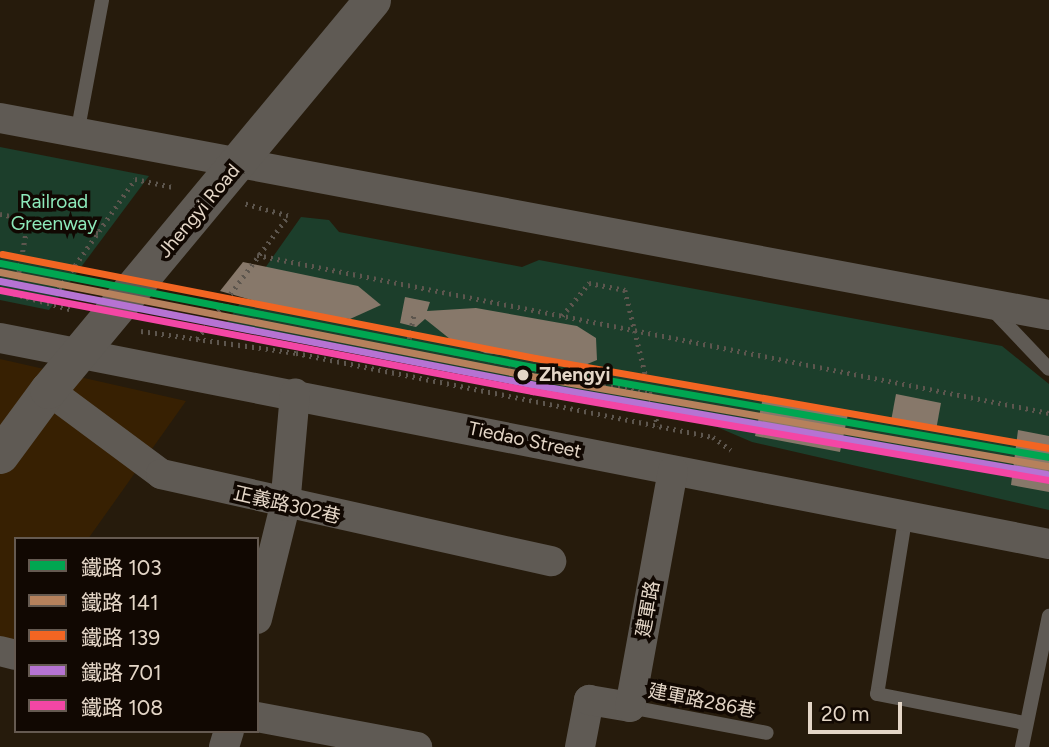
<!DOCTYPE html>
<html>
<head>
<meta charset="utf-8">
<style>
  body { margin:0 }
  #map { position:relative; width:1049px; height:747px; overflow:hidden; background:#261b0c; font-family:Figtree,"Noto Sans TC",sans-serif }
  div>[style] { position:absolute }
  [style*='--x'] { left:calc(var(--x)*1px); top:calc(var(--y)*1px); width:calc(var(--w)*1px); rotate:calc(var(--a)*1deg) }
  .built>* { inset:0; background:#372002 }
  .green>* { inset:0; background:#1c3e2b }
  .building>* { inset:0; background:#87786a }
  .path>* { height:4.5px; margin-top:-2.25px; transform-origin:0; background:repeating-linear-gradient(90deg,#5d564e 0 2px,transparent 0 7px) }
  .service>* { height:14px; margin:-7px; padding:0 7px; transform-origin:7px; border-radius:7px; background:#5f5a54 }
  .minor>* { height:30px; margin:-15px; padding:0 15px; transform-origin:15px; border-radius:15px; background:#5f5a54 }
  .tertiary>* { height:37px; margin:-18.5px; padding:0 18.5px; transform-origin:18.5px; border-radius:18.5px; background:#5f5a54 }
  .rail-1>* { height:7px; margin:-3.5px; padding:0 3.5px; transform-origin:3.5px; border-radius:3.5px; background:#00a651 }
  .rail-2>* { height:7px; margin:-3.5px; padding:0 3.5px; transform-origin:3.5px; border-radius:3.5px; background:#b6815c }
  .rail-3>* { height:7px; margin:-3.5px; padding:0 3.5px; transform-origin:3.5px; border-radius:3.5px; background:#f26522 }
  .rail-4>* { height:7px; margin:-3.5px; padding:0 3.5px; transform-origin:3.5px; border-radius:3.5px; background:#b673d3 }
  .rail-5>* { height:7px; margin:-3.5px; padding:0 3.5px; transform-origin:3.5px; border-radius:3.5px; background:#f346a5 }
  .dots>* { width:19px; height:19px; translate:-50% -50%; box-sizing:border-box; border:4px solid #110802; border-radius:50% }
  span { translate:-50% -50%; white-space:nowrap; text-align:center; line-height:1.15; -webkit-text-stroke:7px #110802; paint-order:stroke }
  .park-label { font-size:19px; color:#8de9ba }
  .street-label { font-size:19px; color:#e4d6c7 }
  .stop-label { font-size:19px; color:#e4d6c7; font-weight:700 }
  .left { translate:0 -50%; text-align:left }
  .legend { position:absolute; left:14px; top:537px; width:245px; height:196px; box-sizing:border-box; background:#110802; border:2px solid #655a51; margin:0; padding:9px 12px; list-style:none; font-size:21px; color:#e4d6c7 }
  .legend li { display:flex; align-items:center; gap:14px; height:35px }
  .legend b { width:35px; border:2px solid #655a51 }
  .scale { position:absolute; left:808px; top:702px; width:94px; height:32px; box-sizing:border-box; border:4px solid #e4d6c7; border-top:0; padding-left:9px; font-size:21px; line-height:24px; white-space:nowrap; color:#e4d6c7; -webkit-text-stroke:5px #110802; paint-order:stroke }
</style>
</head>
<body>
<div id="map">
  <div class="built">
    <i style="clip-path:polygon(0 359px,186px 401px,88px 539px,16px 539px,16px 641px,0 663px)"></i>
  </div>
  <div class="green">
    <i style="clip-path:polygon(0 147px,149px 176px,49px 310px,0 300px)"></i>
    <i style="clip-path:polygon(301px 217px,329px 220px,339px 232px,522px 267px,539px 260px,1002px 346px,1049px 384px,1049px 510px,752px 442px,717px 427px,227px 322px)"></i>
  </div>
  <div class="building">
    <i style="clip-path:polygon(243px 262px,358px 286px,381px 305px,350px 319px,286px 310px,220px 291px)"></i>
    <i style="clip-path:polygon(405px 297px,430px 302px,427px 311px,476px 308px,577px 326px,596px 338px,597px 360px,585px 365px,485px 353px,450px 339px,425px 319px,416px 327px,400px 323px)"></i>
    <i style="clip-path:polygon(896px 394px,941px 403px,936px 430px,891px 421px)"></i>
    <i style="clip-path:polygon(763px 397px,848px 414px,840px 452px,755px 436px)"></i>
    <i style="clip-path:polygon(1018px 430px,1049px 436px,1049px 492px,1011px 485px)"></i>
  </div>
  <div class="path">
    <i style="--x:0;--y:214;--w:100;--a:11"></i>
    <i style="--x:257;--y:255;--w:808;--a:11.28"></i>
    <i style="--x:0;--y:290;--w:76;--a:15.3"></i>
    <i style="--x:15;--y:293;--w:74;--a:-79.9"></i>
    <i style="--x:51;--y:300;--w:147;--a:-55.2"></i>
    <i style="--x:135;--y:179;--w:38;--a:12"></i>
    <i style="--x:220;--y:305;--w:439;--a:11.4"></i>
    <i style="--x:562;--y:316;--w:43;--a:-50.7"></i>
    <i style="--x:589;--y:283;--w:37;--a:11"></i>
    <i style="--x:625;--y:290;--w:140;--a:76.4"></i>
    <i style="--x:141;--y:331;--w:157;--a:8.1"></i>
    <i style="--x:296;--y:353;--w:425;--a:11.4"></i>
    <i style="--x:713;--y:437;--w:22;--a:36"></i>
    <i style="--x:197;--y:339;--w:153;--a:-53.5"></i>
    <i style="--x:288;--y:216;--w:45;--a:-164.4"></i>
    <i style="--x:409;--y:339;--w:25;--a:-79"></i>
  </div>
  <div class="service">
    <i style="--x:77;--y:134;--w:136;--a:-79.4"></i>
    <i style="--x:991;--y:308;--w:84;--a:46.4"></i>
    <i style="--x:905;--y:520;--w:176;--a:99.1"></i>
    <i style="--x:877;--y:694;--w:151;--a:11.1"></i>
    <i style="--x:630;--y:707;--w:139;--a:10.7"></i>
    <i style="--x:1022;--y:747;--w:134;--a:-78.4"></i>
  </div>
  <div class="minor">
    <i style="--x:0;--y:118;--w:1067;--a:10.64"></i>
    <i style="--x:0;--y:338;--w:1069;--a:11.11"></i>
    <i style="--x:48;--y:390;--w:141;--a:36.6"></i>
    <i style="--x:161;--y:474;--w:400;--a:12.6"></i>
    <i style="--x:257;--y:619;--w:116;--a:-76.1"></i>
    <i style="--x:285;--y:506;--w:113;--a:-84.9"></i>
    <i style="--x:0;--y:651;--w:16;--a:14"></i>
    <i style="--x:257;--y:717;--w:163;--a:10.6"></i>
    <i style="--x:224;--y:747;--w:17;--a:-73"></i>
    <i style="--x:580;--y:747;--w:48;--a:-79.2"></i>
    <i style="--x:589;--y:700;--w:42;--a:9.7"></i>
    <i style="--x:630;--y:707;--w:240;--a:-79.7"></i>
  </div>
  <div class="tertiary">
    <i style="--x:0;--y:455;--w:81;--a:-53.6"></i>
    <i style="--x:48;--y:390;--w:507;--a:-50.28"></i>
  </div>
  <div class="rail-1">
    <i style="--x:0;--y:263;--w:543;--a:11.04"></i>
    <i style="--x:533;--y:367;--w:524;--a:9.89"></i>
  </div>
  <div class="rail-2">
    <i style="--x:0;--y:272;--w:541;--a:11.08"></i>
    <i style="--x:531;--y:376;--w:524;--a:9.89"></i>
  </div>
  <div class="rail-3">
    <i style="--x:2;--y:254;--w:543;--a:11.04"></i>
    <i style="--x:535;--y:358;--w:522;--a:9.93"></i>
  </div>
  <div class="rail-4">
    <i style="--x:0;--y:281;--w:540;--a:11"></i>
    <i style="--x:530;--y:384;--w:524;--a:9.89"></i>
  </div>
  <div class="rail-5">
    <i style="--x:0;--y:290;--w:542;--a:10.75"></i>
    <i style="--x:532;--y:391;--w:525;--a:9.77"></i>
  </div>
  <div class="dots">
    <i style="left:523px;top:375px;background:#e4d6c7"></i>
  </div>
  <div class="park-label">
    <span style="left:54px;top:213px">Railroad<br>Greenway</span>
  </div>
  <div class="street-label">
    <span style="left:199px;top:211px;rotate:-50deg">Jhengyi Road</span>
    <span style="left:525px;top:440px;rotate:12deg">Tiedao Street</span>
    <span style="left:287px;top:505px;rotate:13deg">正義路302巷</span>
    <span style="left:648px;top:609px;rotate:-80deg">建軍路</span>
    <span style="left:702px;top:701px;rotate:11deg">建軍路286巷</span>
  </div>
  <div class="stop-label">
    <span class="left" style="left:539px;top:375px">Zhengyi</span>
  </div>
  <ul class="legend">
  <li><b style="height:9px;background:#00a651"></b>鐵路 103</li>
  <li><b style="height:9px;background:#b6815c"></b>鐵路 141</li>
  <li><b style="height:9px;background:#f26522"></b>鐵路 139</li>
  <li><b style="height:9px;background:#b673d3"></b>鐵路 701</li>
  <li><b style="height:9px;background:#f346a5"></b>鐵路 108</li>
  </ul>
  <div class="scale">20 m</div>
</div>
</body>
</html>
